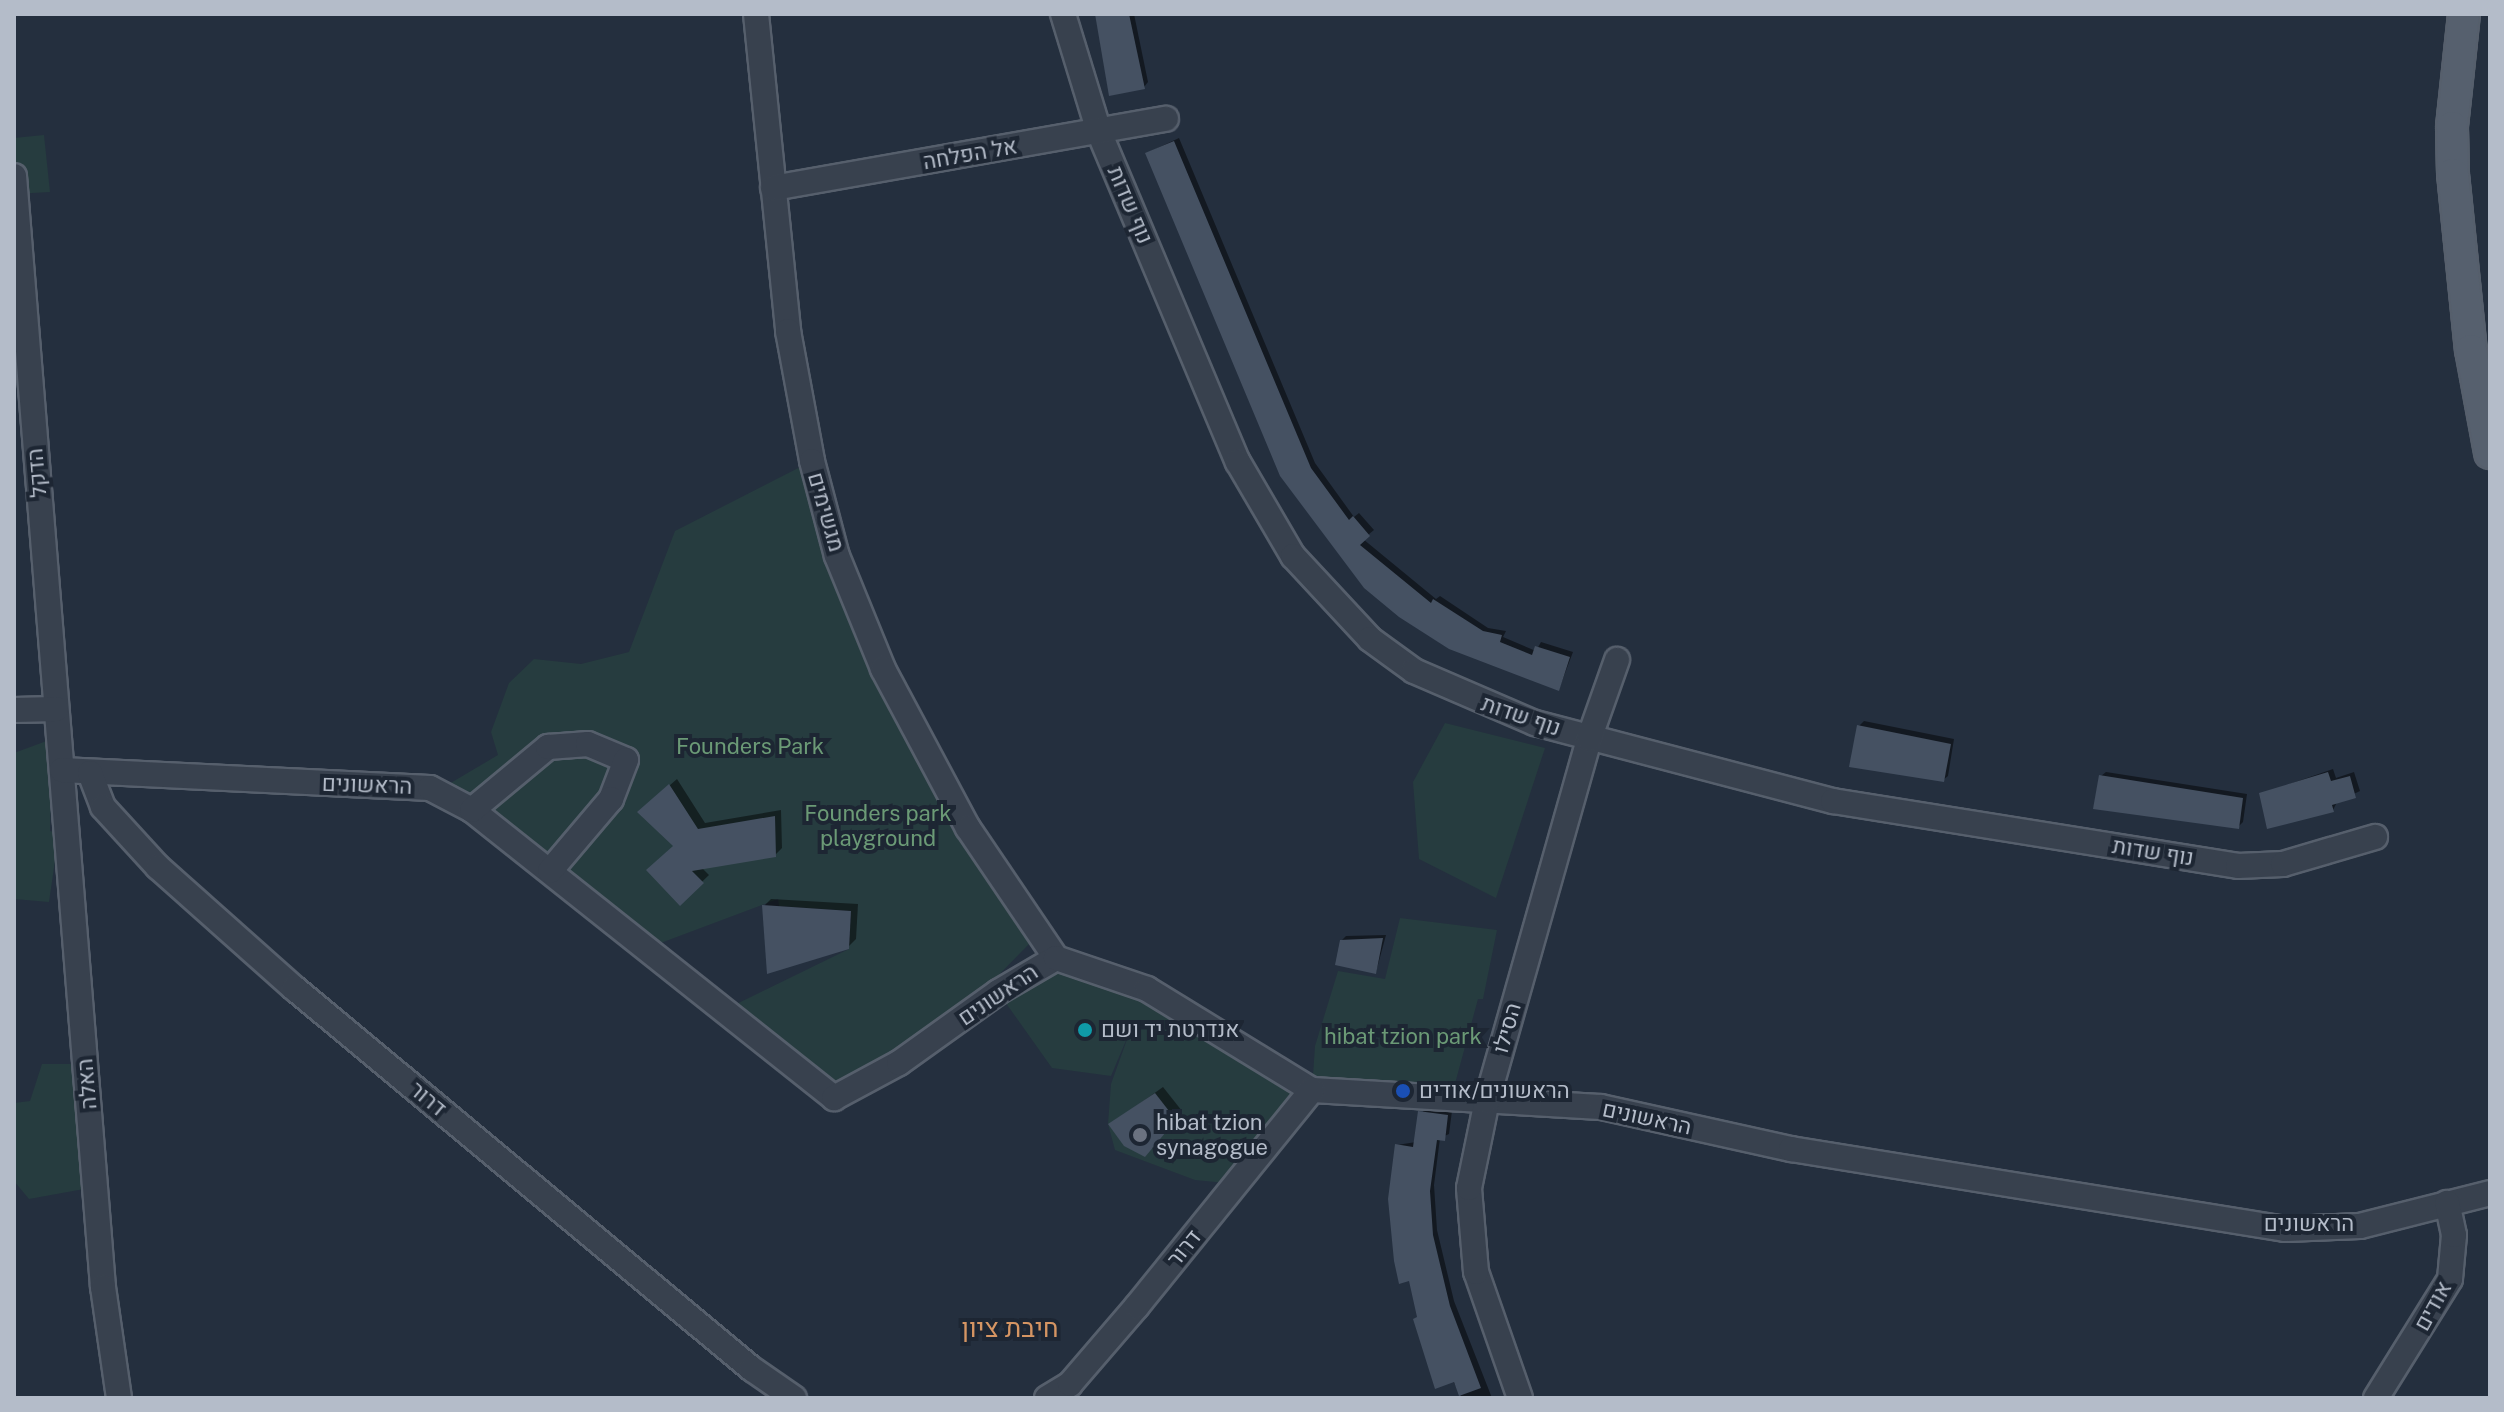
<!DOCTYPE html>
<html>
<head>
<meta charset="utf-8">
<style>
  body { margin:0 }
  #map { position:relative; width:2504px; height:1412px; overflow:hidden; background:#242f3e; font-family:"Public Sans",Heebo,sans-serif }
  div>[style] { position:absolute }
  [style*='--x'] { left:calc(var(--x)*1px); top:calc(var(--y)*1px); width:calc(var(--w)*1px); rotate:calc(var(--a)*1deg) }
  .green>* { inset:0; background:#263c3f }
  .shadow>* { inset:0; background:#0007 }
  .building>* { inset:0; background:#455162 }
  .roads { filter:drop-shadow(2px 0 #565f6c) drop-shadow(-2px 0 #565f6c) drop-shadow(0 2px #565f6c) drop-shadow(0 -2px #565f6c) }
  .minor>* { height:24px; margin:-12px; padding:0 12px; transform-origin:12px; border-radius:12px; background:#38414e }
  .major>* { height:30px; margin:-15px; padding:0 15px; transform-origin:15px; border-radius:15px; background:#56606e }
  .dots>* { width:22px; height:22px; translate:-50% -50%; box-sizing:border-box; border:4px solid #1d2633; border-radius:50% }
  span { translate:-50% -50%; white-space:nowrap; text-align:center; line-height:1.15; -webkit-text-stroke:8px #1d2633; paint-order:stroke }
  .street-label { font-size:22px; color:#b4bcc9 }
  .park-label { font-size:22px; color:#6b9a76 }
  .poi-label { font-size:22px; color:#b4bcc9 }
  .left { translate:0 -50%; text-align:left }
  .quarter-label { font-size:26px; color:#d59563 }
  .frame { position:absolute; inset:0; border:16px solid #b4bcc9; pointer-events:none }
</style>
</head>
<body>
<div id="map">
  <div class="green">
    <i style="clip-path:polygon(44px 135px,50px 192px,15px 194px,14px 138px)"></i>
    <i style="clip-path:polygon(812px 461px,902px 704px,1029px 944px,941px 1034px,834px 1098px,720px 1012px,849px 949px,851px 911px,779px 906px,778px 899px,642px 950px,437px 791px,498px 755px,491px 732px,509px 683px,534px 659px,581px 664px,629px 652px,675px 531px)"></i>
    <i style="clip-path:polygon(1445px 723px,1545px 748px,1496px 898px,1419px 859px,1413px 782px)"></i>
    <i style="clip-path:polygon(52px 739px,50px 831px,59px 833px,49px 902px,14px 899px,14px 753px)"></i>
    <i style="clip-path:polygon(1400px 918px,1497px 930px,1483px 999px,1478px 999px,1450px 1102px,1312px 1090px,1315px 1046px,1338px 971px,1385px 979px)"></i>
    <i style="clip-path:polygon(1056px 958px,1147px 989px,1306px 1098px,1226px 1183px,1195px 1180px,1115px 1150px,1108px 1124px,1111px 1084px,1130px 1031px,1111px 1076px,1052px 1068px,998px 992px)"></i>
    <i style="clip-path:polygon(42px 1064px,77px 1064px,84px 1189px,29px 1199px,14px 1181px,14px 1103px,30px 1101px)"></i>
  </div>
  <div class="shadow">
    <i style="clip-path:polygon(1096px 14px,1134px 14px,1148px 82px,1144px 87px)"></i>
    <i style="clip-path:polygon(1179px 138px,1315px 463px,1354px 517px,1359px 513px,1374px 530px,1363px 539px,1436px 599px,1440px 596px,1488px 628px,1506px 631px,1503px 637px,1536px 651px,1541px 642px,1573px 652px,1559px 689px,1365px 586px,1147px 153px)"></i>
    <i style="clip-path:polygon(1864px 721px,1954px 739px,1948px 776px,1943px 780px,1859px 726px)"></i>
    <i style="clip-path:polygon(2333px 769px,2336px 778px,2354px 772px,2360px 791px,2337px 802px,2333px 810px,2261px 794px)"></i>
    <i style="clip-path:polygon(2106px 772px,2247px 794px,2243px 822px,2238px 827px,2101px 776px)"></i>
    <i style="clip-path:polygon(677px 779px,705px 823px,781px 810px,782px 848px,775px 855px,702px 868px,709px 875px,680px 903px,676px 846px,646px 806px)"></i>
    <i style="clip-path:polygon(771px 899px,858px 904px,856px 939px,848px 947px,764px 906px)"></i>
    <i style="clip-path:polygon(1386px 935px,1376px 972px,1341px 941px,1346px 936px)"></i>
    <i style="clip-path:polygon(1163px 1087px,1182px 1111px,1152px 1147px,1111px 1124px)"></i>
    <i style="clip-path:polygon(1424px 1108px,1452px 1111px,1449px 1134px,1440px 1138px,1434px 1185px,1437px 1230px,1454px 1301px,1492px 1398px,1462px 1398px,1419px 1316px,1397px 1145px,1416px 1142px)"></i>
  </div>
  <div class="building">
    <i style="clip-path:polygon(1095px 14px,1129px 14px,1145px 89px,1109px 96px)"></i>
    <i style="clip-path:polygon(1174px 141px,1311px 468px,1349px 520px,1353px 516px,1370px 536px,1360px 545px,1431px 603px,1433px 599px,1483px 631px,1502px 635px,1500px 642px,1532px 655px,1535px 646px,1570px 657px,1559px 691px,1449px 649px,1399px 617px,1364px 588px,1280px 476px,1145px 153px)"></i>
    <i style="clip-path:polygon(1857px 725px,1951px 744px,1944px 782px,1849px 767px)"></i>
    <i style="clip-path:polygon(2328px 772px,2331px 781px,2350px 776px,2356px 798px,2332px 805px,2334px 812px,2267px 829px,2259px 793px)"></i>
    <i style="clip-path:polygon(2099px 775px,2243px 798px,2239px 829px,2093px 809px)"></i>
    <i style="clip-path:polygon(669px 784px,698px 829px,775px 816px,776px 857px,692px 871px,704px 883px,680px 906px,646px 870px,673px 846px,637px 812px)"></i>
    <i style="clip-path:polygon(762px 905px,851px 911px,849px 949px,767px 974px)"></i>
    <i style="clip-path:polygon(1383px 938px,1376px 974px,1335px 965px,1340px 940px)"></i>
    <i style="clip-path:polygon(1155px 1093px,1176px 1120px,1145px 1157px,1124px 1146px,1108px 1124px)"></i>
    <i style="clip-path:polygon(1418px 1111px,1448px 1115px,1445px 1141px,1437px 1140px,1430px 1191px,1433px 1235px,1450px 1306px,1481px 1388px,1459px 1396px,1454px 1382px,1435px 1389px,1413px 1319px,1417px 1317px,1409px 1281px,1399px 1284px,1394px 1261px,1388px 1199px,1395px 1144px,1413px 1147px)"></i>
  </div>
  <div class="roads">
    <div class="minor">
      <i style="--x:756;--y:14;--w:319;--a:84.2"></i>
      <i style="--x:788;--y:331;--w:132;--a:79.5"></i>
      <i style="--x:812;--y:461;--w:98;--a:75.3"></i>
      <i style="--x:837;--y:556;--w:122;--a:67.8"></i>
      <i style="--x:883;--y:669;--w:180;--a:61.9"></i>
      <i style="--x:968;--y:828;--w:157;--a:55.9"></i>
      <i style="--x:1063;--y:14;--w:123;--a:73"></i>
      <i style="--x:1099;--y:132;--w:358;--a:67.2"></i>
      <i style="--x:1238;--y:462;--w:109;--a:59.7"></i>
      <i style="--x:1293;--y:556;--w:113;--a:47.1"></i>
      <i style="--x:1370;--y:639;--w:54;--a:36"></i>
      <i style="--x:1414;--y:671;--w:132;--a:23.3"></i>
      <i style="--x:1535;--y:723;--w:308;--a:14.7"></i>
      <i style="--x:1833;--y:801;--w:410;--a:9.1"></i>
      <i style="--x:2238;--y:866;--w:45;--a:-2.5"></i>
      <i style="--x:2283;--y:864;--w:96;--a:-16.4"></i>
      <i style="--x:14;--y:176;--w:1115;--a:85.42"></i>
      <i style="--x:103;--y:1287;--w:112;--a:81.8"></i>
      <i style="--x:773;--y:188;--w:399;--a:-10"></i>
      <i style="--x:14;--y:710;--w:42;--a:-1.4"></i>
      <i style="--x:62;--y:770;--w:368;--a:2.8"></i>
      <i style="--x:430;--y:788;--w:47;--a:27.6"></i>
      <i style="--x:472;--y:810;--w:463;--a:38.5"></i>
      <i style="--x:834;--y:1098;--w:74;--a:-28.3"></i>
      <i style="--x:899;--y:1063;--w:122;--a:-35.6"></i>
      <i style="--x:998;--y:992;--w:67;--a:-30.4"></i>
      <i style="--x:1056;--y:958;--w:96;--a:18.8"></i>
      <i style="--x:1147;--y:989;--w:193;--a:31.5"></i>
      <i style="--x:1312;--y:1090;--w:289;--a:3.4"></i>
      <i style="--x:1601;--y:1107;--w:195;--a:12.5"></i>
      <i style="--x:1791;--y:1149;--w:500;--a:9.2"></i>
      <i style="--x:2285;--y:1229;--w:75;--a:-2.3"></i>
      <i style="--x:2360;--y:1226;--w:134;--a:-14.2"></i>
      <i style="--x:90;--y:773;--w:36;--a:69"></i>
      <i style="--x:103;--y:807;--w:81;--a:47.5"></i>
      <i style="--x:158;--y:867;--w:182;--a:41.7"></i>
      <i style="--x:294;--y:988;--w:596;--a:39.76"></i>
      <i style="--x:752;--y:1369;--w:51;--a:34.6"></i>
      <i style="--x:472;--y:810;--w:99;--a:-39.7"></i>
      <i style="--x:548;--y:747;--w:40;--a:-4.3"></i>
      <i style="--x:588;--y:744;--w:41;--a:22.8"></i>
      <i style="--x:626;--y:760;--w:42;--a:111"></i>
      <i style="--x:611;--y:799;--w:94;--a:130.3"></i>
      <i style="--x:1047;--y:1398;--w:27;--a:-31"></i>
      <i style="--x:1070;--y:1384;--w:103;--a:-49.3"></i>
      <i style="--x:1137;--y:1306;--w:278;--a:-51"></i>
      <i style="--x:1520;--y:1398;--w:133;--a:-109.2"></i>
      <i style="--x:1476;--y:1272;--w:84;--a:-94.8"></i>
      <i style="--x:1469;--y:1188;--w:90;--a:-78.4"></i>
      <i style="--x:1487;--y:1100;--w:375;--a:-74.2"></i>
      <i style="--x:1589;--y:739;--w:84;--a:-70.5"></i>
      <i style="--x:2376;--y:1398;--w:140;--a:-58.1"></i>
      <i style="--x:2450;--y:1279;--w:44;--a:-84.8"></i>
      <i style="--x:2454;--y:1235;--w:33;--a:-102"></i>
    </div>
    <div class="major">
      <i style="--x:2464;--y:14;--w:114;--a:96.1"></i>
      <i style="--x:2452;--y:127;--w:47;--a:88.8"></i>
      <i style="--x:2453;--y:174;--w:177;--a:84.2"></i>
      <i style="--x:2471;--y:350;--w:105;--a:79.5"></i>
    </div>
  </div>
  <div class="dots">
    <i style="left:1085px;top:1030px;background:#0f9aa8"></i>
    <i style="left:1403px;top:1091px;background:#1a4fb4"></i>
    <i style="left:1140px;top:1135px;background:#6b7280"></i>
  </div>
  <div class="street-label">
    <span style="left:970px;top:154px;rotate:-10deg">אל הפלחה</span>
    <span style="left:1130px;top:205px;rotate:67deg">נוף שדות</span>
    <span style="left:37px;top:473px;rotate:-95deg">הדקל</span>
    <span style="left:826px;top:512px;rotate:74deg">מגשימים</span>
    <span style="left:1521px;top:716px;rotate:19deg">נוף שדות</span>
    <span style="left:367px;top:785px;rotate:2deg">הראשונים</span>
    <span style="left:2153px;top:852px;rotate:9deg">נוף שדות</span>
    <span style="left:998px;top:995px;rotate:-34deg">הראשונים</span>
    <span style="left:1507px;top:1028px;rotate:-74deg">הסילו</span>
    <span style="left:87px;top:1084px;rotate:-95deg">האלה</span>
    <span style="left:428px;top:1099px;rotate:40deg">דרור</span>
    <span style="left:1647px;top:1118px;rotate:12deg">הראשונים</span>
    <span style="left:2309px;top:1224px">הראשונים</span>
    <span style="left:1184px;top:1248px;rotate:-51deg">דרור</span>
    <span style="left:2433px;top:1306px;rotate:-61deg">אודים</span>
  </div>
  <div class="park-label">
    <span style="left:750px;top:747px">Founders Park</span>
    <span style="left:878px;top:826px">Founders park<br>playground</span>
    <span style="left:1403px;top:1037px">hibat tzion park</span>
  </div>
  <div class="poi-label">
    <span class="left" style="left:1101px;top:1030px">אנדרטת יד ושם</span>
    <span class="left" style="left:1419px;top:1091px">הראשונים/אודים</span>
    <span class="left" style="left:1156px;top:1135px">hibat tzion<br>synagogue</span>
  </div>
  <div class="quarter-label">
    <span style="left:1010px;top:1328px">חיבת ציון</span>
  </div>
  <div class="frame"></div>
</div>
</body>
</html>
